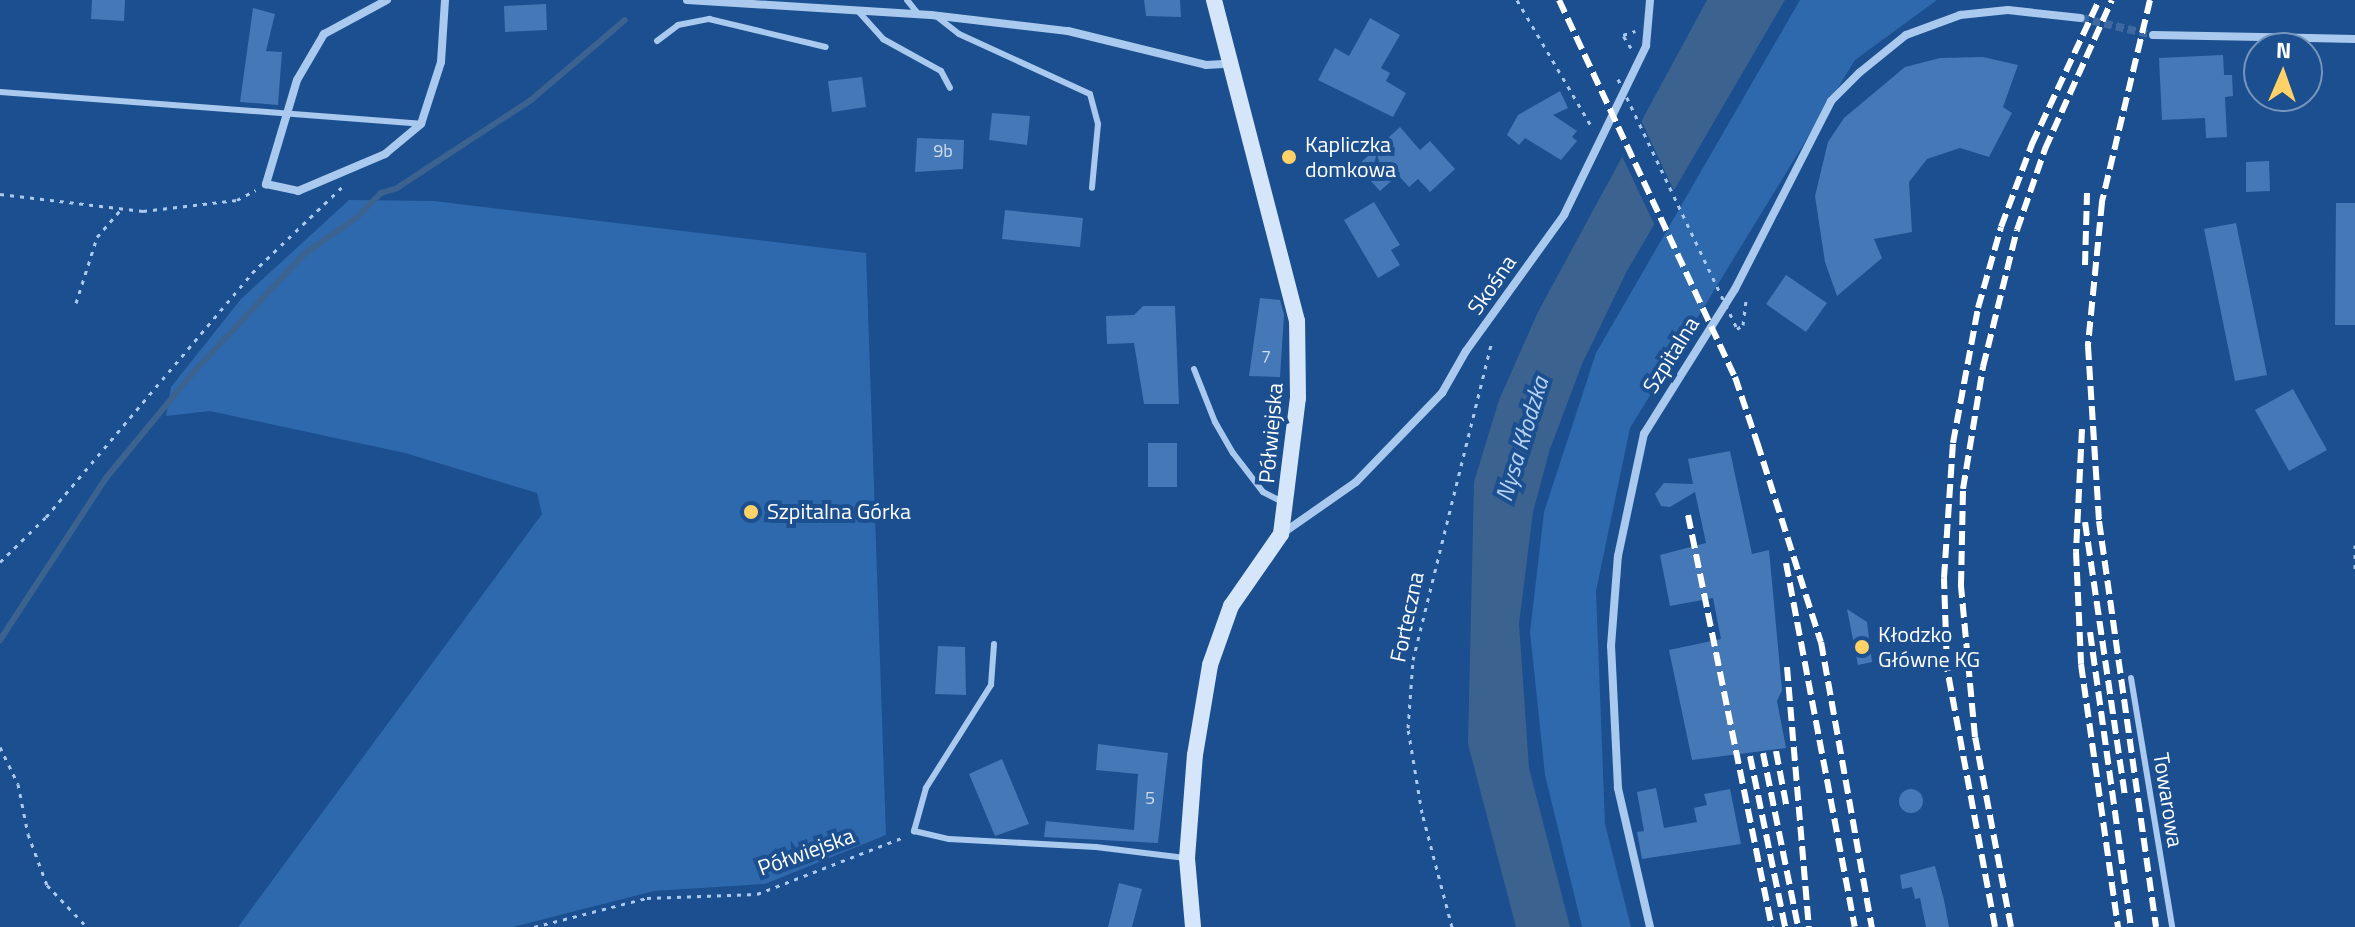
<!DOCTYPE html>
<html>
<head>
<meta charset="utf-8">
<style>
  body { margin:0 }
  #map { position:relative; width:2355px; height:927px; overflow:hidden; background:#1b4f8f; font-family:"Titillium Web",sans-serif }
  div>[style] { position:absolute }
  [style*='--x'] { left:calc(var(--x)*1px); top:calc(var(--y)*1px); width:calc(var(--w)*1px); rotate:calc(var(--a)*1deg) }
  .green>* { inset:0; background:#2e69ad }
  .water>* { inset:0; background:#3c6290 }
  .pier>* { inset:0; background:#1b4f8f }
  .stream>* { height:6px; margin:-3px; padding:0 3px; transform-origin:3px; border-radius:3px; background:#3c6290 }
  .building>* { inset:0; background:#4478b7 }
  .round { border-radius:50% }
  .street-tunnel>* { height:8px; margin-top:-4px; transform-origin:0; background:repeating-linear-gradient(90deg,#3d69a0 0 8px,transparent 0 12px) }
  .path>* { height:3px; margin-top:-1.5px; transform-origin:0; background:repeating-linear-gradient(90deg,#a9c9ee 0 4px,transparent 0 10px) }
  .lane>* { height:6px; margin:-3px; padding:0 3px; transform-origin:3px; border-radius:3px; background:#a9c9ee }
  .street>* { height:8px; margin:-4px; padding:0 4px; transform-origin:4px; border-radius:4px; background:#a9c9ee }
  .secondary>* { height:16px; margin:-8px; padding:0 8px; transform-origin:8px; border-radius:8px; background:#d6e6fa }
  .rail>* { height:6px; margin-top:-3px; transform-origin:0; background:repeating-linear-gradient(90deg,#fff 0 14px,transparent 0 20px) }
  .path-bridge>* { height:3px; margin-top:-1.5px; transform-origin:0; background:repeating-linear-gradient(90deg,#a9c9ee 0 4px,transparent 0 10px) }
  .dots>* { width:22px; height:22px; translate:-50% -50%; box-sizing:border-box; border:4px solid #1b4f8f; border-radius:50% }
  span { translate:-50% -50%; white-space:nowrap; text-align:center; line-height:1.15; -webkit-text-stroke:8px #1b4f8f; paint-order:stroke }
  .number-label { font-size:18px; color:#d0dded }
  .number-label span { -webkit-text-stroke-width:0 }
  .poi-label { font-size:22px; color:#fff }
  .left { translate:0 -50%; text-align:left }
  .street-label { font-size:22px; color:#fff }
  .water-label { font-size:24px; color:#b5d3f5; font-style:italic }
  .north { position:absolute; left:2243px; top:32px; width:80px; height:80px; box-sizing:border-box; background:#1b4f8f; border:2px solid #7695bc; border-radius:50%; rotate:2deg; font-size:22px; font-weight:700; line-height:32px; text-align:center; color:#fff }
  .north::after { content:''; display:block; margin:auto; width:28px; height:36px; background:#ffd166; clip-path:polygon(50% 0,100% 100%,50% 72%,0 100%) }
</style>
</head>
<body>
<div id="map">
  <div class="green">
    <i style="clip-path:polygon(1800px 0,1937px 0,1855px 60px,1630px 428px,1596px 591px,1605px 824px,1631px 927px,1582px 927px,1545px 775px,1530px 632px,1544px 512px,1596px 353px)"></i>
    <i style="clip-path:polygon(349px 200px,434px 201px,866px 253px,886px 835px,765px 884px,654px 891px,513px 927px,238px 927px,542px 514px,537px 493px,405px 453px,210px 411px,166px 416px,171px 387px,241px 299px)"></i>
  </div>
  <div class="water">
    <i style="clip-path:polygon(1707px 0,1785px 0,1627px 271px,1582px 364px,1550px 449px,1533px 512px,1519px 624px,1529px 768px,1570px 927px,1516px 927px,1468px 744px,1474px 482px,1499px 400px,1538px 312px)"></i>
  </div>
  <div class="pier">
    <i style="clip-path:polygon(1640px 118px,1676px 195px,1656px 228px,1621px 154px)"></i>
  </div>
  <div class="stream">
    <i style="--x:0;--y:640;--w:194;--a:-56.8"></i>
    <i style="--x:106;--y:478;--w:134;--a:-50.5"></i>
    <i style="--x:191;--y:375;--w:166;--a:-47"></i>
    <i style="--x:304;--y:254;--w:63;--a:-34.7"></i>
    <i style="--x:356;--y:218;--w:35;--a:-45"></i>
    <i style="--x:381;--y:193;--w:17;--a:-17"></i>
    <i style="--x:397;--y:188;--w:160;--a:-33.3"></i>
    <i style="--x:531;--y:100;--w:123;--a:-40.4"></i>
  </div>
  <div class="building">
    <i style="clip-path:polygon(92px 0,125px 0,124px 21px,91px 19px)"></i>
    <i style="clip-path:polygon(1144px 0,1180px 0,1181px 17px,1146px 16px)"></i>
    <i style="clip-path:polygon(546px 4px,547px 30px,505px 32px,504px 6px)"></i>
    <i style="clip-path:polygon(253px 8px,275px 14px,266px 51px,282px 52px,278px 105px,240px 102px)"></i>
    <i style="clip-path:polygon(1370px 18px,1400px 35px,1381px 68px,1390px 73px,1386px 81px,1406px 93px,1393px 117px,1318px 80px,1335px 48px,1349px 56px)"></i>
    <i style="clip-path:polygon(2223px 55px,2224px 75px,2232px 75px,2233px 96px,2225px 97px,2227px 137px,2206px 138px,2205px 118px,2162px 120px,2159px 58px)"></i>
    <i style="clip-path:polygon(1983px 57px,2018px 65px,2003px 107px,2012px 113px,1989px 157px,1960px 148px,1927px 159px,1909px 182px,1912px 232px,1874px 239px,1882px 258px,1837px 296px,1825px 262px,1815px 196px,1828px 142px,1844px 118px,1905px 67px,1940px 58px)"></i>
    <i style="clip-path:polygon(862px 77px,866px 107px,832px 112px,828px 81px)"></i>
    <i style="clip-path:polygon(1560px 91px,1568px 108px,1553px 115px,1577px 131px,1572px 137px,1577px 141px,1561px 160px,1525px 138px,1519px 145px,1507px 135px,1518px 115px)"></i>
    <i style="clip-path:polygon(992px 113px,1030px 116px,1027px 145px,989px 140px)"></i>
    <i style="clip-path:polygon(1400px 127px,1420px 150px,1430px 141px,1455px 169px,1430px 192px,1418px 179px,1409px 187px,1398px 175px,1380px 191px,1357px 166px)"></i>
    <i style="clip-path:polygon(917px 138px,964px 140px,963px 169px,915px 172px)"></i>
    <i style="clip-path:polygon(2269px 161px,2270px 191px,2246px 192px,2246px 162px)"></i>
    <i style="clip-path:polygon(1374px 202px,1400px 245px,1391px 250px,1400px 265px,1378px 278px,1344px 220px)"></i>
    <i style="clip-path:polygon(2336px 203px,2355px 203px,2355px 325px,2335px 325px)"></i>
    <i style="clip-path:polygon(1005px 210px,1083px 218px,1080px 247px,1002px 239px)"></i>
    <i style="clip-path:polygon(2236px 223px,2267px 375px,2235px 381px,2204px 229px)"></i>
    <i style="clip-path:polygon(1786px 275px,1827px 303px,1806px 332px,1766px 304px)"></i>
    <i style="clip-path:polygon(1260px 298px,1280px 300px,1284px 315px,1280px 377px,1249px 376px)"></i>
    <i style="clip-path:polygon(1143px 306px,1175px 306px,1179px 404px,1144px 404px,1134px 343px,1107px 344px,1106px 316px,1134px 315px)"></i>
    <i style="clip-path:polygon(2293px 389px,2327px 450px,2289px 471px,2255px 410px)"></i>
    <i style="clip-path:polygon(1148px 443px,1177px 443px,1177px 487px,1148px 487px)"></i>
    <i style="clip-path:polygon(1730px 451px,1752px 554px,1769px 550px,1782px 690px,1777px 701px,1786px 748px,1692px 760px,1669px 650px,1721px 639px,1713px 598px,1670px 606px,1660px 555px,1706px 543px,1695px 492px,1670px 507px,1661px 506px,1655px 494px,1664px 483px,1693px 484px,1688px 459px)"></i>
    <i style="clip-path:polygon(1847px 609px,1867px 622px,1872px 662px,1858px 665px)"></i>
    <i style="clip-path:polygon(938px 646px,965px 647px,966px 695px,935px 694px)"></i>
    <i style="clip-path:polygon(1098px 744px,1168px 753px,1158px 843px,1044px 837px,1046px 821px,1134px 830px,1138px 774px,1096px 770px)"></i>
    <i style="clip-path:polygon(1002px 759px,1029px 824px,995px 836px,969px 774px)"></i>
    <i style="clip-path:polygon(1656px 788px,1664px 828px,1697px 822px,1694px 808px,1707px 805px,1704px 794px,1730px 789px,1741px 844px,1642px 859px,1637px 832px,1644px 831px,1637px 792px)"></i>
    <i class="round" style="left:1899px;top:789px;width:24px;height:24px"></i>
    <i style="clip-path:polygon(1935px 866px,1944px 900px,1949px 927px,1926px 927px,1920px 898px,1915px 899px,1912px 887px,1902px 889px,1900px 875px)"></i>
    <i style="clip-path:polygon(1119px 883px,1142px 889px,1132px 927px,1108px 927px)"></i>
  </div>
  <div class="street-tunnel">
    <i style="--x:2081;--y:18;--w:74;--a:13.3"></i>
  </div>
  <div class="path">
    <i style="--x:1517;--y:0;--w:150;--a:59.5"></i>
    <i style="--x:1631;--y:48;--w:15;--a:-122"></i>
    <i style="--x:1623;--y:35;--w:13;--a:-18"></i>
    <i style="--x:0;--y:194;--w:144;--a:6.8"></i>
    <i style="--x:143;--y:211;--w:95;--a:-6.7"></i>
    <i style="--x:237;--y:200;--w:21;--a:-28"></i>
    <i style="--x:76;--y:303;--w:69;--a:-72.3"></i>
    <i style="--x:97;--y:237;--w:38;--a:-49"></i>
    <i style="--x:1737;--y:329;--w:7;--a:-34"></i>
    <i style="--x:1743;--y:325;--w:25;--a:-83"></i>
    <i style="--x:2355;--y:545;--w:26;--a:90"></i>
    <i style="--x:0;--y:562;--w:64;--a:-44.4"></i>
    <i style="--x:46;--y:517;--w:319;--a:-49.8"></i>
    <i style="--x:252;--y:273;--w:124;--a:-43.7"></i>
    <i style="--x:0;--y:747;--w:41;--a:64.1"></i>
    <i style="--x:18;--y:784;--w:51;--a:78.7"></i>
    <i style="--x:28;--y:834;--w:54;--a:69.6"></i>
    <i style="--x:47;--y:885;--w:58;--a:46.4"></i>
    <i style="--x:534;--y:927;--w:117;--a:-14.4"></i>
    <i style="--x:647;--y:898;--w:110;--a:-2.1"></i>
    <i style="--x:757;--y:894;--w:158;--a:-21.2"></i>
    <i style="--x:1452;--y:927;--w:118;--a:-104.7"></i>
    <i style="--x:1422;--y:813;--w:86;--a:-99.4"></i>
    <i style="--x:1408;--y:728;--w:68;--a:-85.8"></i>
    <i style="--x:1413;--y:660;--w:330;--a:-76.1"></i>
  </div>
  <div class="lane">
    <i style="--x:907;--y:0;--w:19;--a:51"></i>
    <i style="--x:858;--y:11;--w:38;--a:48"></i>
    <i style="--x:883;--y:39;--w:66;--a:28.9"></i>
    <i style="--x:941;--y:71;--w:19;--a:62"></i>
    <i style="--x:936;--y:16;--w:29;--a:38"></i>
    <i style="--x:959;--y:34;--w:144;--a:24.6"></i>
    <i style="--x:1090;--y:94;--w:31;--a:75"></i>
    <i style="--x:1098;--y:124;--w:64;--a:95.4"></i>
    <i style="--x:657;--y:41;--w:26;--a:-37"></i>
    <i style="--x:678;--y:25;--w:32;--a:-11"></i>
    <i style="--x:709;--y:19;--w:120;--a:13.5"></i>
    <i style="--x:0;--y:92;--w:422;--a:4.3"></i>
    <i style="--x:1194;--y:369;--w:57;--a:68.4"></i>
    <i style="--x:1215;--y:422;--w:36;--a:60"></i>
    <i style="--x:1233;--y:453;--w:49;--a:52.4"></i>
    <i style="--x:1263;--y:492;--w:22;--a:27"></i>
    <i style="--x:994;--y:644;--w:41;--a:94.2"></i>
    <i style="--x:991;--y:685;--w:122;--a:122.3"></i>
    <i style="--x:926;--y:788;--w:45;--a:105.6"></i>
    <i style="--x:914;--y:831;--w:36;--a:13"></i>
    <i style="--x:949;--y:839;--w:147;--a:3.1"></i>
    <i style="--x:1096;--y:847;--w:90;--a:7"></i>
    <i style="--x:2131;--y:678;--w:252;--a:80.6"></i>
  </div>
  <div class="street">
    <i style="--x:387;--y:0;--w:72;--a:151.6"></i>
    <i style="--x:324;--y:34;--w:53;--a:120.4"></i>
    <i style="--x:297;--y:80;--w:109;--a:106.6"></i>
    <i style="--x:266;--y:184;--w:33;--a:12"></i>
    <i style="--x:298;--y:191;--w:95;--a:-23"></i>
    <i style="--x:385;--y:154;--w:47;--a:-39.8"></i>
    <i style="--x:421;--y:124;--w:65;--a:-72.1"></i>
    <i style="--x:441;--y:62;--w:62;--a:-86.3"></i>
    <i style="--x:687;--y:0;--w:244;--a:3.5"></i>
    <i style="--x:931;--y:15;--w:138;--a:6.7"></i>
    <i style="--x:1068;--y:31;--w:142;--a:13.8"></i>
    <i style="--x:1206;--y:65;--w:22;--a:-3"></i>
    <i style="--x:2153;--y:35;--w:202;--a:1.1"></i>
    <i style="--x:1283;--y:533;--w:89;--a:-34.9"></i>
    <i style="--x:1356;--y:482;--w:124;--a:-46"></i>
    <i style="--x:1442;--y:393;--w:48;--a:-60.3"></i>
    <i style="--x:1466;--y:351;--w:168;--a:-54.2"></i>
    <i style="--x:1564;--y:215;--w:188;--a:-64.1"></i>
    <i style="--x:1646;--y:46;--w:46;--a:-85"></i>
    <i style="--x:1650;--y:927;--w:143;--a:-103"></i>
    <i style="--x:1618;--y:788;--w:142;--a:-92.8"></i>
    <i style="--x:1611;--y:646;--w:90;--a:-85.6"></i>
    <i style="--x:1618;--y:556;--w:125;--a:-78"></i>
    <i style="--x:1644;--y:434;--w:171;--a:-57.9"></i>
    <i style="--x:1735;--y:289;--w:211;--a:-62.9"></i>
    <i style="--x:1831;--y:101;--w:40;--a:-45"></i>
    <i style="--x:1859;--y:73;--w:60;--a:-39"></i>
    <i style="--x:1906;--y:35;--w:58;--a:-20.3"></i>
    <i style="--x:1960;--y:15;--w:48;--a:-5.9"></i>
    <i style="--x:2008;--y:10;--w:73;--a:6.3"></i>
  </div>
  <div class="secondary">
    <i style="--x:1193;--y:927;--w:69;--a:-95"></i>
    <i style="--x:1187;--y:858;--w:103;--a:-85.6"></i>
    <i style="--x:1195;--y:755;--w:91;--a:-80.5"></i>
    <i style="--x:1210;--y:665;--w:63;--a:-70.4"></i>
    <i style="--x:1231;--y:606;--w:88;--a:-55.2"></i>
    <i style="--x:1281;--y:534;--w:137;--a:-82.9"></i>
    <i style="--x:1298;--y:398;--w:77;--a:-90.7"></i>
    <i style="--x:1297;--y:321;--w:332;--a:-104.5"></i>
  </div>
  <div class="rail">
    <i style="--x:1559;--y:0;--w:416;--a:65"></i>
    <i style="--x:1735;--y:377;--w:69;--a:71.3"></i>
    <i style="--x:1757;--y:442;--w:210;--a:72.3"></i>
    <i style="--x:1821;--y:642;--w:290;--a:79.9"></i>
    <i style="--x:2150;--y:0;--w:208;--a:103.4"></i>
    <i style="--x:2102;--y:202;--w:145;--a:95.6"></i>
    <i style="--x:2088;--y:346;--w:175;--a:86.4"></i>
    <i style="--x:2099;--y:521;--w:410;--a:82"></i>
    <i style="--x:2085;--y:265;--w:72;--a:-88.4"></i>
    <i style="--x:2082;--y:429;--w:123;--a:92.8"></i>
    <i style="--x:2076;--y:552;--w:112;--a:87.4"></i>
    <i style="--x:2081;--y:664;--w:266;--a:82"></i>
    <i style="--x:1688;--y:515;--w:420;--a:78.5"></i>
    <i style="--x:2085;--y:522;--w:276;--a:81.7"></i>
    <i style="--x:1786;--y:563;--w:370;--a:79.3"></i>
    <i style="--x:2090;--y:632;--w:298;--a:82.1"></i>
    <i style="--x:1787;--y:667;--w:261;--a:85.2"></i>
    <i style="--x:1776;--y:751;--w:59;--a:79.3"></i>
    <i style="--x:1763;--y:753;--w:177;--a:78.6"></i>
    <i style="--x:1750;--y:756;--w:175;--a:78.4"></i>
    <i style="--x:1995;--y:927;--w:262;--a:-100.5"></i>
    <i style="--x:1947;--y:669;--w:91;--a:-91.9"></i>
    <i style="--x:1944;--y:578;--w:135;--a:-86.2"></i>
    <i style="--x:1953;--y:443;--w:137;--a:-79.5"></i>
    <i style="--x:1978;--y:308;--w:84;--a:-74.1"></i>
    <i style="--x:2001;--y:227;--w:89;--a:-69.5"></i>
    <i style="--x:2032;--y:144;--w:159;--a:-65"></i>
    <i style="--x:2011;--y:927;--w:193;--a:-100.7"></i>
    <i style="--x:1975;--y:737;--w:153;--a:-95.3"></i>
    <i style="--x:1961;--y:585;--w:96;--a:-88.8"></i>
    <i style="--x:1963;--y:489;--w:124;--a:-80.7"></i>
    <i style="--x:1983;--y:367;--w:141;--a:-76.1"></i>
    <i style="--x:2017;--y:230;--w:86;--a:-70.9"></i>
    <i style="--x:2045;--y:149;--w:163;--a:-65.8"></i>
  </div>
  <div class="path-bridge">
    <i style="--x:1618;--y:79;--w:277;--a:64.5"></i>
  </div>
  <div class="dots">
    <i style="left:1289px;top:157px;background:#ffd166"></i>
    <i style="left:751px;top:512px;background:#ffd166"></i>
    <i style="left:1862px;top:647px;background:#ffd166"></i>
  </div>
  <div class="number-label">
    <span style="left:943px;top:151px">9b</span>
    <span style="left:1266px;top:357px">7</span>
    <span style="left:1150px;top:798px">5</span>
  </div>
  <div class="poi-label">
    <span class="left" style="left:1305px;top:157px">Kapliczka<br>domkowa</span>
    <span class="left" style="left:767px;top:512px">Szpitalna Górka</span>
    <span class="left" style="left:1878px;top:647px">Kłodzko<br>Główne KG</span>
  </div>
  <div class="street-label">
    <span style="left:1492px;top:285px;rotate:-55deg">Skośna</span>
    <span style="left:1671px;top:355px;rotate:-58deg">Szpitalna</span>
    <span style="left:1271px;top:433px;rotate:-85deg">Półwiejska</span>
    <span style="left:1407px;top:617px;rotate:-78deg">Forteczna</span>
    <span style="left:2168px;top:800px;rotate:81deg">Towarowa</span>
    <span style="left:806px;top:852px;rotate:-20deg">Półwiejska</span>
  </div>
  <div class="water-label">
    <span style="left:1522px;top:439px;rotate:-73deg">Nysa Kłodzka</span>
  </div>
  <div class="north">N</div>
</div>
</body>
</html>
